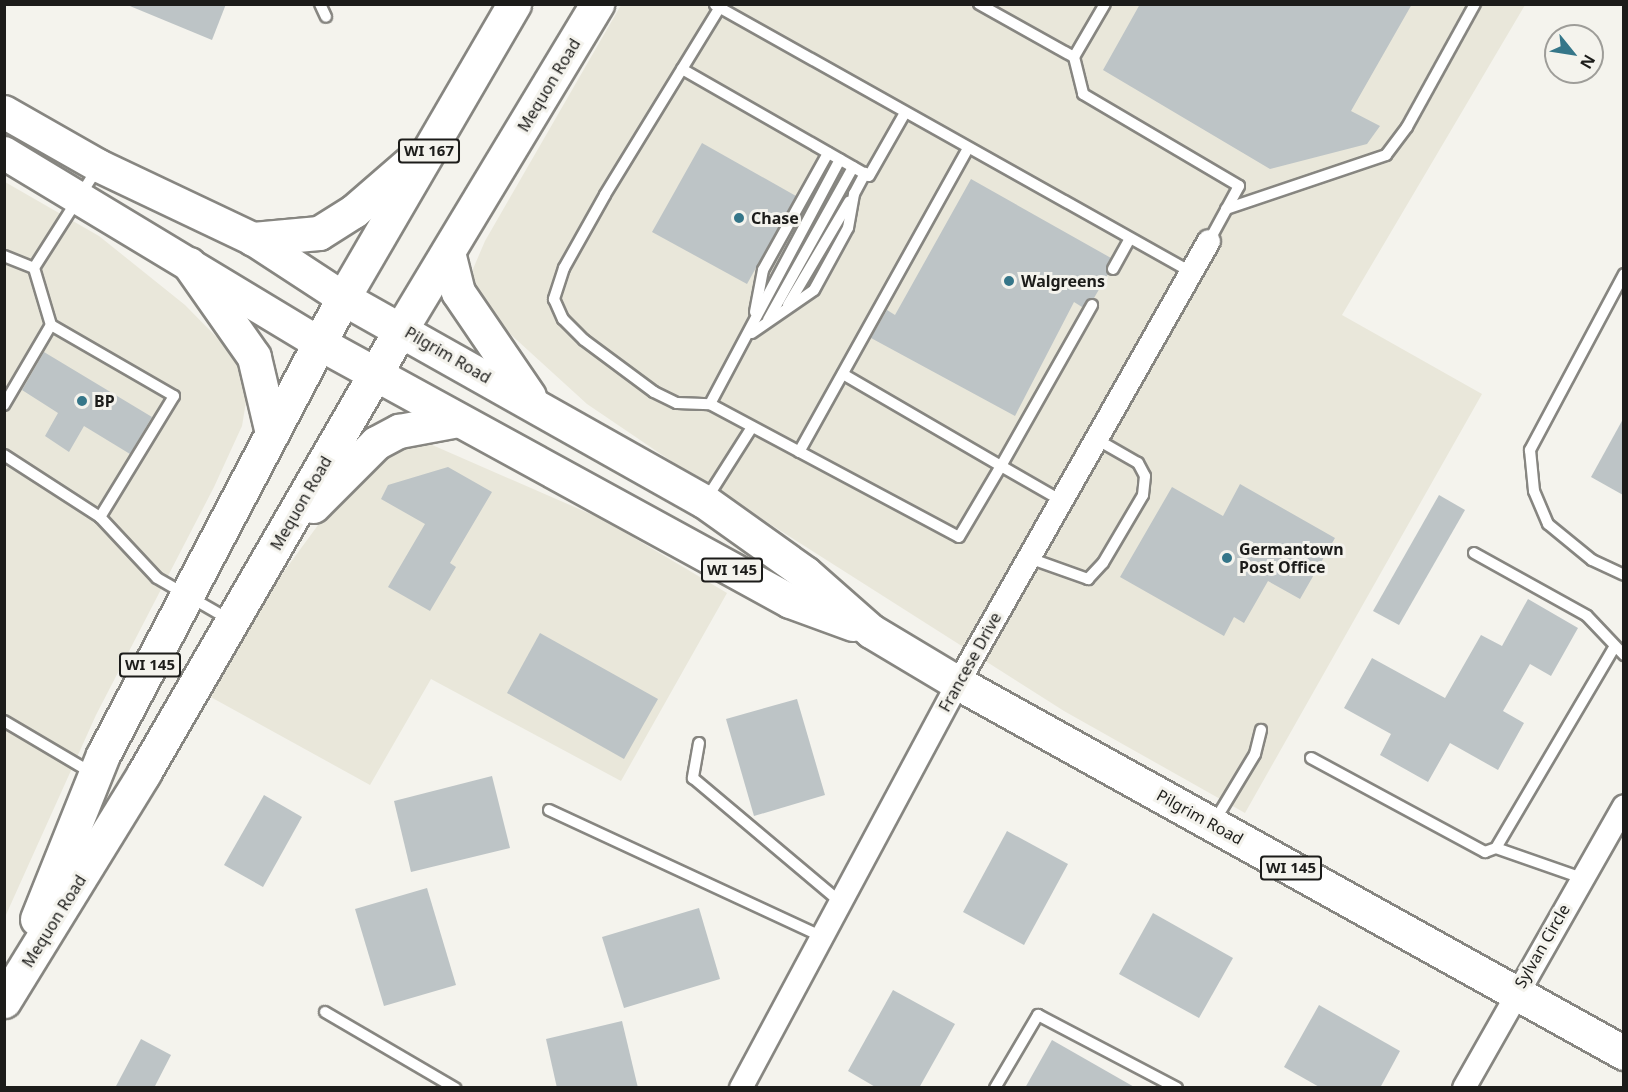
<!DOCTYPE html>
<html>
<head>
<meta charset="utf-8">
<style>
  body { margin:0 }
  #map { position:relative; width:1628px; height:1092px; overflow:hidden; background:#f4f3ed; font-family:"Noto Sans",sans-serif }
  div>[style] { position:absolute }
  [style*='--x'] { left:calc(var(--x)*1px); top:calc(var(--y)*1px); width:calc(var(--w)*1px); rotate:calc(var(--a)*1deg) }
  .built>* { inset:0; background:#e9e7da }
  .building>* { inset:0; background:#bdc4c6 }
  .roads { filter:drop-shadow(2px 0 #878681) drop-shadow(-2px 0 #878681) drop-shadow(0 2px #878681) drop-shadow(0 -2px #878681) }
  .lane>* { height:10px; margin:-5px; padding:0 5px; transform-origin:5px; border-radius:5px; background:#fff }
  .street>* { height:22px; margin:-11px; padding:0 11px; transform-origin:11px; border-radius:11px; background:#fff }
  .secondary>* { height:32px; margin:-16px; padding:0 16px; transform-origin:16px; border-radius:16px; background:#fff }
  .primary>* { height:33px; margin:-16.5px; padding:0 16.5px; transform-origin:16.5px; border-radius:16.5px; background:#fff }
  .dots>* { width:16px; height:16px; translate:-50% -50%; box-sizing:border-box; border:3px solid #f4f3ed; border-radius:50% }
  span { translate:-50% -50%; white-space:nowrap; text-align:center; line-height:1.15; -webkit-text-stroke:6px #f4f3ed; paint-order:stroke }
  .shield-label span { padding:2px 4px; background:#f4f3ed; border:2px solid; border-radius:4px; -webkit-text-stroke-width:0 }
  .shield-label { font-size:15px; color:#1c1c1a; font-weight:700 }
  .street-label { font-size:16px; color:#1c1c1a }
  .poi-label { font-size:16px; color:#1c1c1a; font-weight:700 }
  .left { translate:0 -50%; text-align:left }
  .frame { position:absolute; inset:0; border:6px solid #1c1c1a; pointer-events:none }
  .north { position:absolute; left:1544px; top:24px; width:60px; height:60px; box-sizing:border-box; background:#f4f3ed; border:2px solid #9e9d99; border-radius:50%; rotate:120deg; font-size:16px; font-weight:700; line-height:24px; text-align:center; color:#1c1c1a }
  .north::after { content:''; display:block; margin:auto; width:21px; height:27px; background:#357689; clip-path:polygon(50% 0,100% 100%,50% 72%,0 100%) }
</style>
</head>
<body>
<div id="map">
  <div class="built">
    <i style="clip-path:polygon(621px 5px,1525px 5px,1342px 315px,1482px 394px,1245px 813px,1064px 711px,674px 463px,587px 404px,485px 311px,474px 293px,473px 269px,485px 241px)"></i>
    <i style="clip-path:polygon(5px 182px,99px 236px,185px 305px,240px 361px,247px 396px,242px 426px,214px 487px,96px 715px,5px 917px)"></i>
    <i style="clip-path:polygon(407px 442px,430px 444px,602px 519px,727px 593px,621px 781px,431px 679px,370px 785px,207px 695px,257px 608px,324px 517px,382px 454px)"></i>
  </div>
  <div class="building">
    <i style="clip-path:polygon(125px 4px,226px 4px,212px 40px)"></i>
    <i style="clip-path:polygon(1140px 4px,1412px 4px,1351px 111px,1380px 126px,1367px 144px,1270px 169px,1103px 70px)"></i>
    <i style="clip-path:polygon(702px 143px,796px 196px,747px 284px,652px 232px)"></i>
    <i style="clip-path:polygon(971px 179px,1111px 258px,1108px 274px,1094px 298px,1082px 307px,1074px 302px,1015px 416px,871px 338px,887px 310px,895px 315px)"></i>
    <i style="clip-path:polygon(44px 352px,152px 417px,130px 454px,84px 426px,69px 452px,45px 436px,58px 413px,22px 390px)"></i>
    <i style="clip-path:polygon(1623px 419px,1623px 495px,1591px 477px)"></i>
    <i style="clip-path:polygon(448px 467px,492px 492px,450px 563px,456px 567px,430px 611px,388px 587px,425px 524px,381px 499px,388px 485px)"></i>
    <i style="clip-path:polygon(1240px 484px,1335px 538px,1300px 599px,1268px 581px,1244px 623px,1234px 617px,1224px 636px,1120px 577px,1172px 487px,1223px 516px)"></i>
    <i style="clip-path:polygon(1439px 495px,1465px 510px,1399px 625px,1373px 611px)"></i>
    <i style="clip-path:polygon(1528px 599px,1578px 628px,1551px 676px,1530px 664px,1503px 711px,1524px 723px,1498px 770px,1450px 743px,1428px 782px,1380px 755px,1391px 734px,1344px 708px,1372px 658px,1445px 698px,1481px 635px,1502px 646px)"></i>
    <i style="clip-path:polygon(540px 633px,658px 699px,624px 759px,507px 693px)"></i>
    <i style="clip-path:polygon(797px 699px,825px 795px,754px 816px,726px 719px)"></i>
    <i style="clip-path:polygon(492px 776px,510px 848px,411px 872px,394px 801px)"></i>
    <i style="clip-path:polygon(264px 795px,302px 817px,263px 887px,224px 865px)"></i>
    <i style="clip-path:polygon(1007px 831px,1068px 864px,1024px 945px,963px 912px)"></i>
    <i style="clip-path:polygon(427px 888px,456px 985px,384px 1006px,355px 909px)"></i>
    <i style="clip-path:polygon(699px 908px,720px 979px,624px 1008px,602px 937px)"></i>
    <i style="clip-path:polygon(1153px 913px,1233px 958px,1199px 1018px,1119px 974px)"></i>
    <i style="clip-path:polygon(893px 990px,955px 1024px,919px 1088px,877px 1088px,848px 1071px)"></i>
    <i style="clip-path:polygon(1319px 1005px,1400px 1051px,1380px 1088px,1321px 1088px,1284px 1067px)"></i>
    <i style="clip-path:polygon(622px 1021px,638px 1088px,557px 1088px,546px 1039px)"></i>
    <i style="clip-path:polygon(141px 1039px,171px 1055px,154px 1088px,115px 1088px)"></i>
    <i style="clip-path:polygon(1052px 1040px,1136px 1088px,1025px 1088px)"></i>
  </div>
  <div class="roads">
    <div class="lane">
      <i style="--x:320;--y:4;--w:14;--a:65"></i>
      <i style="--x:979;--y:4;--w:109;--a:29.2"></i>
      <i style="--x:1074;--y:57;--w:61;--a:-59.7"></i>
      <i style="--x:715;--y:5;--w:546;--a:29.29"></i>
      <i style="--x:720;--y:7;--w:220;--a:121.5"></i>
      <i style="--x:605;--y:195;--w:84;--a:119.3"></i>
      <i style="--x:564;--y:268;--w:33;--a:108"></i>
      <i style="--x:554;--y:299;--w:22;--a:66"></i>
      <i style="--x:563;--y:319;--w:30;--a:45"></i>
      <i style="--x:584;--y:340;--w:87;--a:36.6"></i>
      <i style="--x:654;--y:392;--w:25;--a:26"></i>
      <i style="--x:677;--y:403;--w:33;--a:2"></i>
      <i style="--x:710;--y:404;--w:282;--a:28.1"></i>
      <i style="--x:959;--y:537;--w:82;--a:-59.4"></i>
      <i style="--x:1001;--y:466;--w:183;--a:-149.8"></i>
      <i style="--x:1074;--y:57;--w:38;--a:76"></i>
      <i style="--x:1083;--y:94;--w:181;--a:30.5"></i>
      <i style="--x:1239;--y:186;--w:63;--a:118.6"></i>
      <i style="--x:682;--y:69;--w:215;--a:29.8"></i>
      <i style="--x:869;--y:176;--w:73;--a:-60.3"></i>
      <i style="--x:97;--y:169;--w:117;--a:122.5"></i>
      <i style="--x:34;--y:268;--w:59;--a:73.4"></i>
      <i style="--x:51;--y:325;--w:142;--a:30"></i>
      <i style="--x:174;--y:396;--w:142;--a:121.4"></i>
      <i style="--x:1226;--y:209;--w:169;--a:-18.6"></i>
      <i style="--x:1386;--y:155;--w:35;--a:-53"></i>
      <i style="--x:1407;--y:127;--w:141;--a:-61.1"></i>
      <i style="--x:4;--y:256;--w:32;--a:22"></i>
      <i style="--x:1113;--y:269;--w:35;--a:-61"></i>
      <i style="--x:1624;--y:274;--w:200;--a:118.1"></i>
      <i style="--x:1530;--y:450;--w:41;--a:84.4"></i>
      <i style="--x:1534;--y:491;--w:36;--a:67"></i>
      <i style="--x:1548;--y:524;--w:57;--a:39.3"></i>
      <i style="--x:1592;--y:560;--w:35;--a:25"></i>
      <i style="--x:788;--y:305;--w:120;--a:-59.4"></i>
      <i style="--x:755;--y:312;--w:43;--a:-79.2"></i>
      <i style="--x:763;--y:270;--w:134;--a:-60.9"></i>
      <i style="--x:768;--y:320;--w:175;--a:-60.9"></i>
      <i style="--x:752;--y:333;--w:75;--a:-34.7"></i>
      <i style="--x:814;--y:290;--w:71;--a:-61.3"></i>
      <i style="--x:848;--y:228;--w:35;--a:-80"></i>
      <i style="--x:854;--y:194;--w:24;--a:-62"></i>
      <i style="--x:710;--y:404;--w:277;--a:-62"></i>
      <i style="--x:4;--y:405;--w:93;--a:-59.6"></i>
      <i style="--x:799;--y:452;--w:346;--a:-60.9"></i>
      <i style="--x:4;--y:455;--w:114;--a:32.9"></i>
      <i style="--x:100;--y:517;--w:83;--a:46.9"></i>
      <i style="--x:157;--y:578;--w:84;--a:29.9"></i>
      <i style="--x:707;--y:498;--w:84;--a:-57.6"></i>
      <i style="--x:1062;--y:501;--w:70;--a:-150.2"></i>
      <i style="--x:1001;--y:466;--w:185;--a:-60.5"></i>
      <i style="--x:1474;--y:553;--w:129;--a:29.1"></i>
      <i style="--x:1587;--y:616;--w:54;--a:46.5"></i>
      <i style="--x:1029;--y:558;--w:63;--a:19.6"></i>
      <i style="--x:1088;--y:579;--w:22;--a:-47"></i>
      <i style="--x:1103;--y:563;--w:79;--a:-59.5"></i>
      <i style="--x:1143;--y:495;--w:19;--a:-84"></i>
      <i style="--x:1145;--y:476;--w:15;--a:-118"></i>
      <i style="--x:1138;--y:463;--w:48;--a:-150.3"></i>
      <i style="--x:4;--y:721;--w:102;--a:30.6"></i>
      <i style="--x:699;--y:743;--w:36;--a:100"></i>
      <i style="--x:693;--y:778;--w:192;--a:40.1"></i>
      <i style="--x:1311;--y:758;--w:198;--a:28.4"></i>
      <i style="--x:1485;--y:852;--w:12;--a:-20"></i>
      <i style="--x:1496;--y:848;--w:91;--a:19.2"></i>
      <i style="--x:549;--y:810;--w:300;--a:24.9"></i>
      <i style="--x:1214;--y:822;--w:79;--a:-58.9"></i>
      <i style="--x:1255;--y:754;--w:25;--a:-76"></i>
      <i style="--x:1496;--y:848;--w:232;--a:-59.5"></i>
      <i style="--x:325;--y:1012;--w:151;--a:30.3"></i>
      <i style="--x:995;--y:1088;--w:85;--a:-59.5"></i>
      <i style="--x:1038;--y:1015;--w:157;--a:27.7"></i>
    </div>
    <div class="street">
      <i style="--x:741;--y:1088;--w:459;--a:-61.8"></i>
      <i style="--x:958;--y:683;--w:508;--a:-60.41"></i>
      <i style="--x:1464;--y:1088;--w:324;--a:-60.4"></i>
    </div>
    <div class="secondary">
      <i style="--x:4;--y:112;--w:109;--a:29.6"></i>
      <i style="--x:99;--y:166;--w:170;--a:25.4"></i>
      <i style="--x:253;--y:239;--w:108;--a:33.2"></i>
      <i style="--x:4;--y:153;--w:368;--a:31.1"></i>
    </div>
    <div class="primary">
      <i style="--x:253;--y:239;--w:66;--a:-5.2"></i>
      <i style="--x:319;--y:233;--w:41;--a:-32.2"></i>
      <i style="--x:354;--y:211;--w:79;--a:-40.9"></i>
      <i style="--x:448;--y:252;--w:41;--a:76"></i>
      <i style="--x:458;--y:292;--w:126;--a:55.7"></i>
      <i style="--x:189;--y:264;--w:113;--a:55"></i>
      <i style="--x:254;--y:357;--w:78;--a:76.7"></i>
      <i style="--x:343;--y:298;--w:414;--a:29.4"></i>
      <i style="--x:704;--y:501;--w:124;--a:35.5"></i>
      <i style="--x:805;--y:573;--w:88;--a:41.3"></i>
      <i style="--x:871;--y:631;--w:101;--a:30.9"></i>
      <i style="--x:958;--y:683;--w:762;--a:29.05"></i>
      <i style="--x:319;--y:343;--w:537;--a:28.71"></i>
      <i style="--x:790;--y:601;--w:67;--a:20.1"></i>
      <i style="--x:313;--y:506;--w:89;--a:-45"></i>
      <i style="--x:376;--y:443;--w:26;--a:-28"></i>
      <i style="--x:399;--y:431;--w:60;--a:-10.6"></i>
      <i style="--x:37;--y:919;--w:177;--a:-68.1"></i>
      <i style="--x:103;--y:755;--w:516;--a:-62.29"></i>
      <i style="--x:343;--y:298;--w:340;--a:-59.8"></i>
      <i style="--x:4;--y:1001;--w:268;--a:-58.4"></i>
      <i style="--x:144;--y:773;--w:513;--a:-59.94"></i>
      <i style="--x:401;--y:329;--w:380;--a:-58.9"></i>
    </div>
  </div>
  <div class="dots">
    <i style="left:739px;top:218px;background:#357689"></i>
    <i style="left:1009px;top:281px;background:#357689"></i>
    <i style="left:82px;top:401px;background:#357689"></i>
    <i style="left:1227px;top:558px;background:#357689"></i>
  </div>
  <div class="shield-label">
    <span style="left:429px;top:151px">WI 167</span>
    <span style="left:732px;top:570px">WI 145</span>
    <span style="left:150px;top:665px">WI 145</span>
    <span style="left:1291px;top:868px">WI 145</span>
  </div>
  <div class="street-label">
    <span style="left:549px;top:85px;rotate:-59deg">Mequon Road</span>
    <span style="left:448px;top:355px;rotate:30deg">Pilgrim Road</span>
    <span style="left:301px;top:503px;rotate:-60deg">Mequon Road</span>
    <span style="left:970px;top:662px;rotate:-61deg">Francese Drive</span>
    <span style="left:1200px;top:817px;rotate:29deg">Pilgrim Road</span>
    <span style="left:54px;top:921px;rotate:-58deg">Mequon Road</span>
    <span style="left:1542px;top:946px;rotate:-60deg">Sylvan Circle</span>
  </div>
  <div class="poi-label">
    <span class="left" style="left:751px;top:218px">Chase</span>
    <span class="left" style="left:1021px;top:281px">Walgreens</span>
    <span class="left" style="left:94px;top:401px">BP</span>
    <span class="left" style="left:1239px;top:558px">Germantown<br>Post Office</span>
  </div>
  <div class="frame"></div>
  <div class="north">N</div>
</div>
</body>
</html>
